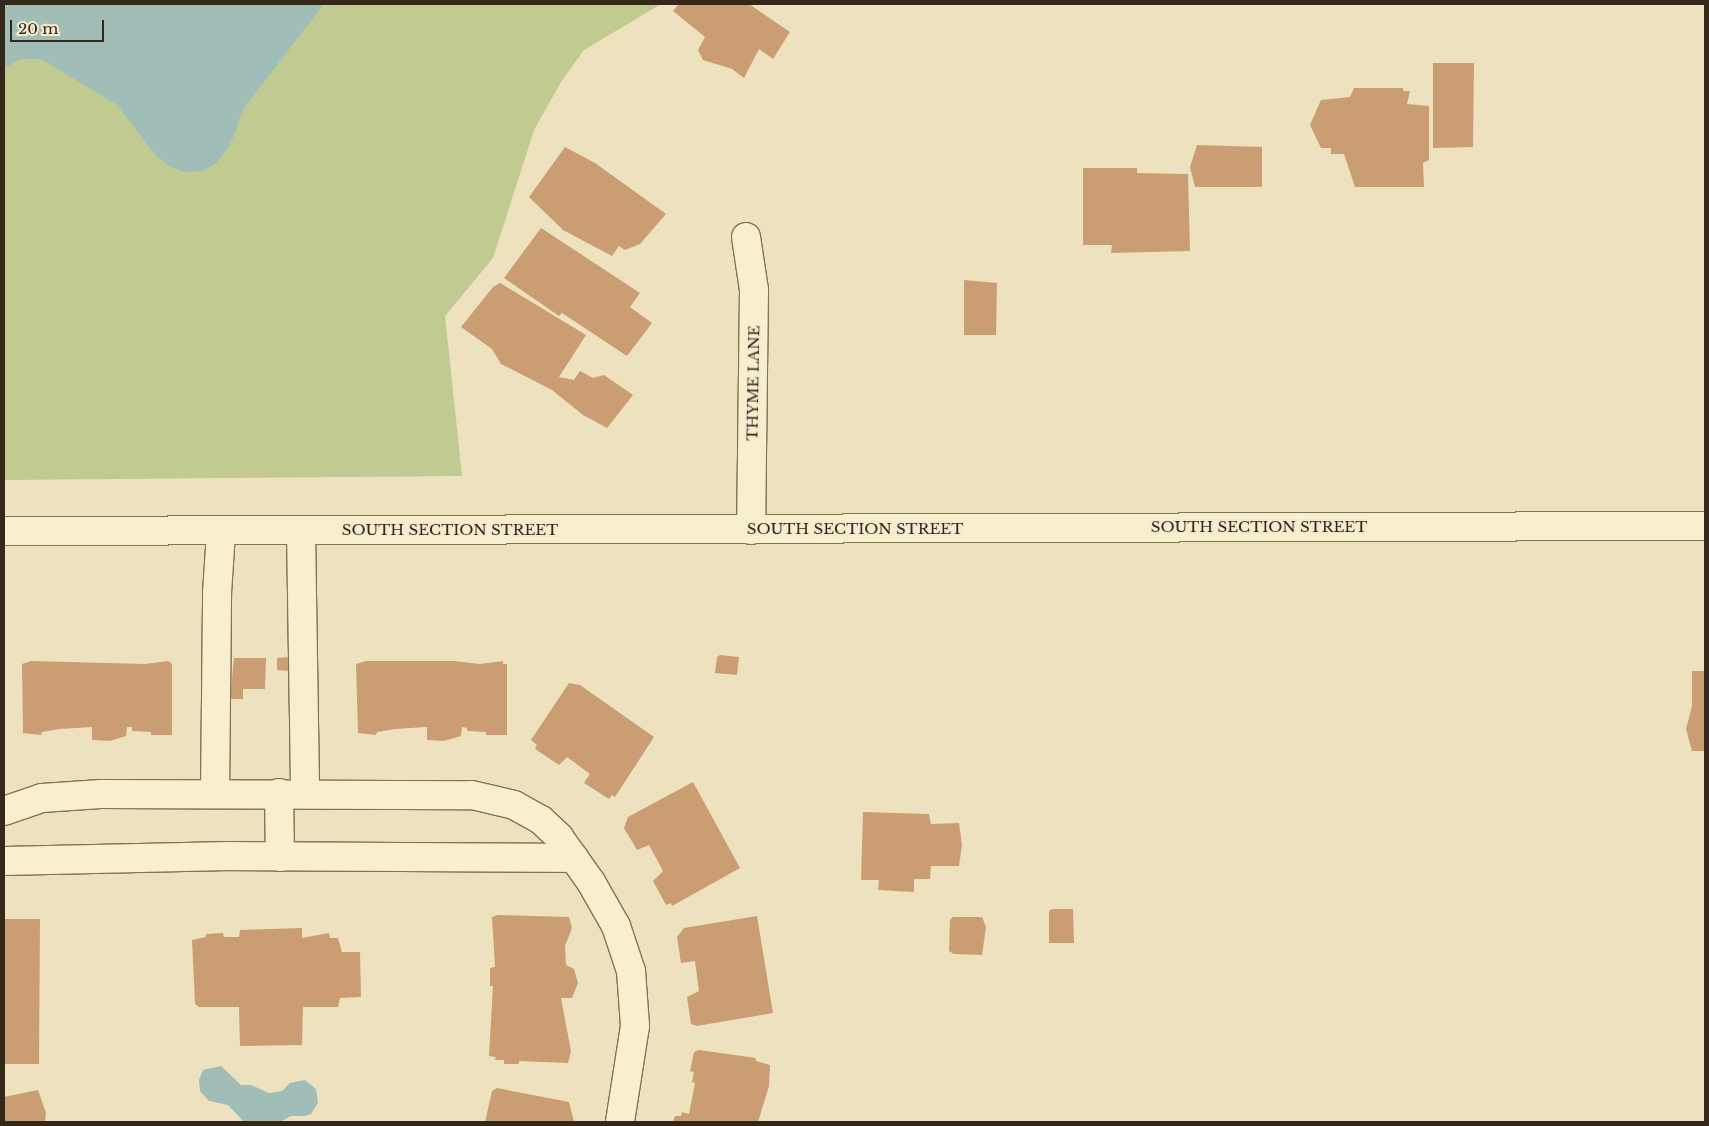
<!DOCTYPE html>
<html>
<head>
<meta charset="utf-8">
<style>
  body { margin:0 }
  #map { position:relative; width:1709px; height:1126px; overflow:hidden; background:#ede2bd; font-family:"Libre Baskerville",serif }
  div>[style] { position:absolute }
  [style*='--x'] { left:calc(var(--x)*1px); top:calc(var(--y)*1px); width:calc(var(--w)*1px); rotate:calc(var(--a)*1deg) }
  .green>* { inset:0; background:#c0ca91 }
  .water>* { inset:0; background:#a0beb7 }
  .building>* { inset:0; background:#cb9d72 }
  .roads { filter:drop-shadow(1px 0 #847256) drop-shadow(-1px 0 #847256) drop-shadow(0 1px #847256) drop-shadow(0 -1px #847256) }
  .minor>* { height:28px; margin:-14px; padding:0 14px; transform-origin:14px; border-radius:14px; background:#f8efcf }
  span { translate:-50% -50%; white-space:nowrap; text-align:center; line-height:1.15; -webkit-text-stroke:4px #f5ebcc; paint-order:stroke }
  .street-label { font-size:15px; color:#34281b }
  .frame { position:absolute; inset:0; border:5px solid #34281b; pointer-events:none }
  .scale { position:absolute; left:10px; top:20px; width:94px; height:22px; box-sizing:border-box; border:2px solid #34281b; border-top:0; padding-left:6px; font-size:15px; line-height:18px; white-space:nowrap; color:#34281b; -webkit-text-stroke:4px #f5ebcc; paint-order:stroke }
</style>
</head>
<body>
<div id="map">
  <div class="green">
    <i style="clip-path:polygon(4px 4px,661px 4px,584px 50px,561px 82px,534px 130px,493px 258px,445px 316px,462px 476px,4px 480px)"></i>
  </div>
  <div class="water">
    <i style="clip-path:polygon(4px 4px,324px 4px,244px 108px,230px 145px,216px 163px,203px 171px,184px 172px,170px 167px,156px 156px,117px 105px,41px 59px,21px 59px,4px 68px)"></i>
    <i style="clip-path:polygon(221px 1066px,241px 1085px,251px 1085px,269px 1093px,282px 1091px,290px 1083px,305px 1080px,316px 1089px,318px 1103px,311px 1114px,305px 1116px,291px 1116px,280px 1122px,244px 1122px,228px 1105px,209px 1101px,200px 1091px,199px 1080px,203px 1070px)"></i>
  </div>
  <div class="building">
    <i style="clip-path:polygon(679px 4px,749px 4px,790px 32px,773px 59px,759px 49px,744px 78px,732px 69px,703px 60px,698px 50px,705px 37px,673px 11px)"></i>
    <i style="clip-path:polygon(1433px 63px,1474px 63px,1473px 147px,1433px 148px)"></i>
    <i style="clip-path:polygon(1354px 88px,1403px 88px,1403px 91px,1410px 91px,1407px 104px,1429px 106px,1429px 160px,1423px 163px,1424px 187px,1355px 187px,1344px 154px,1331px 154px,1331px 148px,1321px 148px,1310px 125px,1321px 100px,1350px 97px)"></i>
    <i style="clip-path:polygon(1197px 145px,1262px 147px,1262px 187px,1195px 187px,1190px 167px)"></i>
    <i style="clip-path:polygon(565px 147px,595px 163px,666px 214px,640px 244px,625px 250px,619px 246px,612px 256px,563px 230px,529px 197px)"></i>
    <i style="clip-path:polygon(1083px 168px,1137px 168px,1137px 173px,1188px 174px,1190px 251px,1111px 253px,1112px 245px,1083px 245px)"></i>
    <i style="clip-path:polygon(541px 228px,640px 293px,630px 307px,652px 323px,627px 356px,562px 313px,559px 316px,504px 278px)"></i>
    <i style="clip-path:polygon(964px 280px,997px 283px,996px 335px,964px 335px)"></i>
    <i style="clip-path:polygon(500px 283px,586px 335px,559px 377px,574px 380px,580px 371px,593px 378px,604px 375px,633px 395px,607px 428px,583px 415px,552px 390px,501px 364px,492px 349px,461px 327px,493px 287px)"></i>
    <i style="clip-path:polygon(720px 655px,739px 657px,737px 675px,715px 673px,717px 657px)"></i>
    <i style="clip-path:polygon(290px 657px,290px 671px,277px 670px,277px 658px)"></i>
    <i style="clip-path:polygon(234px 658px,266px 658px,265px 689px,243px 689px,243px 699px,230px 699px)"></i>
    <i style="clip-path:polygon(31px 661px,145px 664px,168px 661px,172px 664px,172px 735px,151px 735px,151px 732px,132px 731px,132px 727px,127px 727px,126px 736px,110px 741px,92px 740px,92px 727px,60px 729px,42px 732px,41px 735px,23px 733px,22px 664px)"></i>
    <i style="clip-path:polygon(366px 661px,454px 661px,480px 664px,503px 661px,503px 664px,507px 664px,507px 735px,486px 735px,486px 732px,467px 731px,467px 728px,462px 727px,461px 736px,444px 741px,427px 740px,427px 727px,395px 729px,377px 732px,376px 735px,358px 733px,356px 664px)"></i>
    <i style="clip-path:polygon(1692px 671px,1705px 671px,1705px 751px,1692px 751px,1686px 729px,1692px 706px)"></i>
    <i style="clip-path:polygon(569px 683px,580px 685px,654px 737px,615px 797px,612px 795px,609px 799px,584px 783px,590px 774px,567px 757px,559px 765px,535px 749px,537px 745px,531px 740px)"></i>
    <i style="clip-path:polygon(693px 782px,740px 868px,672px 906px,671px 903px,666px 905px,653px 881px,663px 871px,649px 845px,637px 850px,624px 828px,628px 817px)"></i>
    <i style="clip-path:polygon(863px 812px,929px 814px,931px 824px,959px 823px,962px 845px,959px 866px,931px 866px,930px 879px,914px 879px,914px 892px,878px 890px,879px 880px,861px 880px)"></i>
    <i style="clip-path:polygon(1052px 909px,1073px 909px,1074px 943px,1049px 943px,1049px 911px)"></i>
    <i style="clip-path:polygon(498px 915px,569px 917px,572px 928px,565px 946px,566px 965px,574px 969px,578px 983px,572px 998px,561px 998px,571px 1051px,568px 1063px,519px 1061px,519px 1064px,504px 1064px,504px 1060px,495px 1060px,496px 1057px,489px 1056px,493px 986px,490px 986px,490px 968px,495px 967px,492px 917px)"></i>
    <i style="clip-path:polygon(757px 916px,773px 1013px,697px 1026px,691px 1024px,687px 997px,699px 991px,695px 961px,681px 963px,677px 937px,684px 928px)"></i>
    <i style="clip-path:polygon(953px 917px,982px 917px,986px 927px,982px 955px,954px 954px,949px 951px,950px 920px)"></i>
    <i style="clip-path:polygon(4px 919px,40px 919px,39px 1064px,4px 1064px)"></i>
    <i style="clip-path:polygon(302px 928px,302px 938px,329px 933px,330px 938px,338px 938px,342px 952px,360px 952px,361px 997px,340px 998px,338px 1007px,303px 1007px,302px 1045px,240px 1046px,239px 1007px,199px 1007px,195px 1004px,192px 940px,206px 937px,206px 934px,223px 933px,224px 937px,239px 937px,240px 930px)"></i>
    <i style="clip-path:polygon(699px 1050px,756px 1058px,756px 1061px,770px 1065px,769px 1086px,758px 1122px,673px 1122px,675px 1116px,681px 1116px,682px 1112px,689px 1114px,695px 1083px,692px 1082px,694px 1072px,690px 1071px,694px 1052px)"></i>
    <i style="clip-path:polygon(497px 1088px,569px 1102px,574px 1122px,485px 1122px,492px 1091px)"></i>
    <i style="clip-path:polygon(38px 1090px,46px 1113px,45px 1122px,4px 1122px,4px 1097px)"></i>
  </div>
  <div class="roads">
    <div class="minor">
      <i style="--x:746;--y:237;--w:54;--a:81.4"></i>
      <i style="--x:754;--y:290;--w:240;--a:90.7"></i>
      <i style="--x:301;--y:530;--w:263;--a:89.1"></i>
      <i style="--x:4;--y:531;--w:1701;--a:-0.17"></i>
      <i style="--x:279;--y:793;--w:64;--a:89.1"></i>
      <i style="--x:215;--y:794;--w:201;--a:-89.4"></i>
      <i style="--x:217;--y:593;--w:61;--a:-86.2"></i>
      <i style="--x:4;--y:811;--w:40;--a:-18.9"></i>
      <i style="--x:42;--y:798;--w:59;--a:-3.9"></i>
      <i style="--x:101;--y:794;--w:371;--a:0.2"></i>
      <i style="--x:472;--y:795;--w:43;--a:13.4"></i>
      <i style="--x:514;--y:805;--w:31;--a:29"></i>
      <i style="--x:541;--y:820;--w:25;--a:43"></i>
      <i style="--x:559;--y:837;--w:55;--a:54.6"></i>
      <i style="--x:591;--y:882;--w:51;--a:60.4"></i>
      <i style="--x:616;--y:926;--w:47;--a:71.6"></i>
      <i style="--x:631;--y:971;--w:55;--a:85.8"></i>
      <i style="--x:635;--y:1026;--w:97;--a:98.9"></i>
      <i style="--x:4;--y:861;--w:225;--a:-1.3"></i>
      <i style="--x:229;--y:856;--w:345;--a:0.3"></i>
    </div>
  </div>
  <div class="street-label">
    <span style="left:753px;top:383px;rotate:-89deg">THYME LANE</span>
    <span style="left:1259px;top:527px">SOUTH SECTION STREET</span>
    <span style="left:855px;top:529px">SOUTH SECTION STREET</span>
    <span style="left:450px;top:530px">SOUTH SECTION STREET</span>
  </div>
  <div class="frame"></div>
  <div class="scale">20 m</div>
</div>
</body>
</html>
